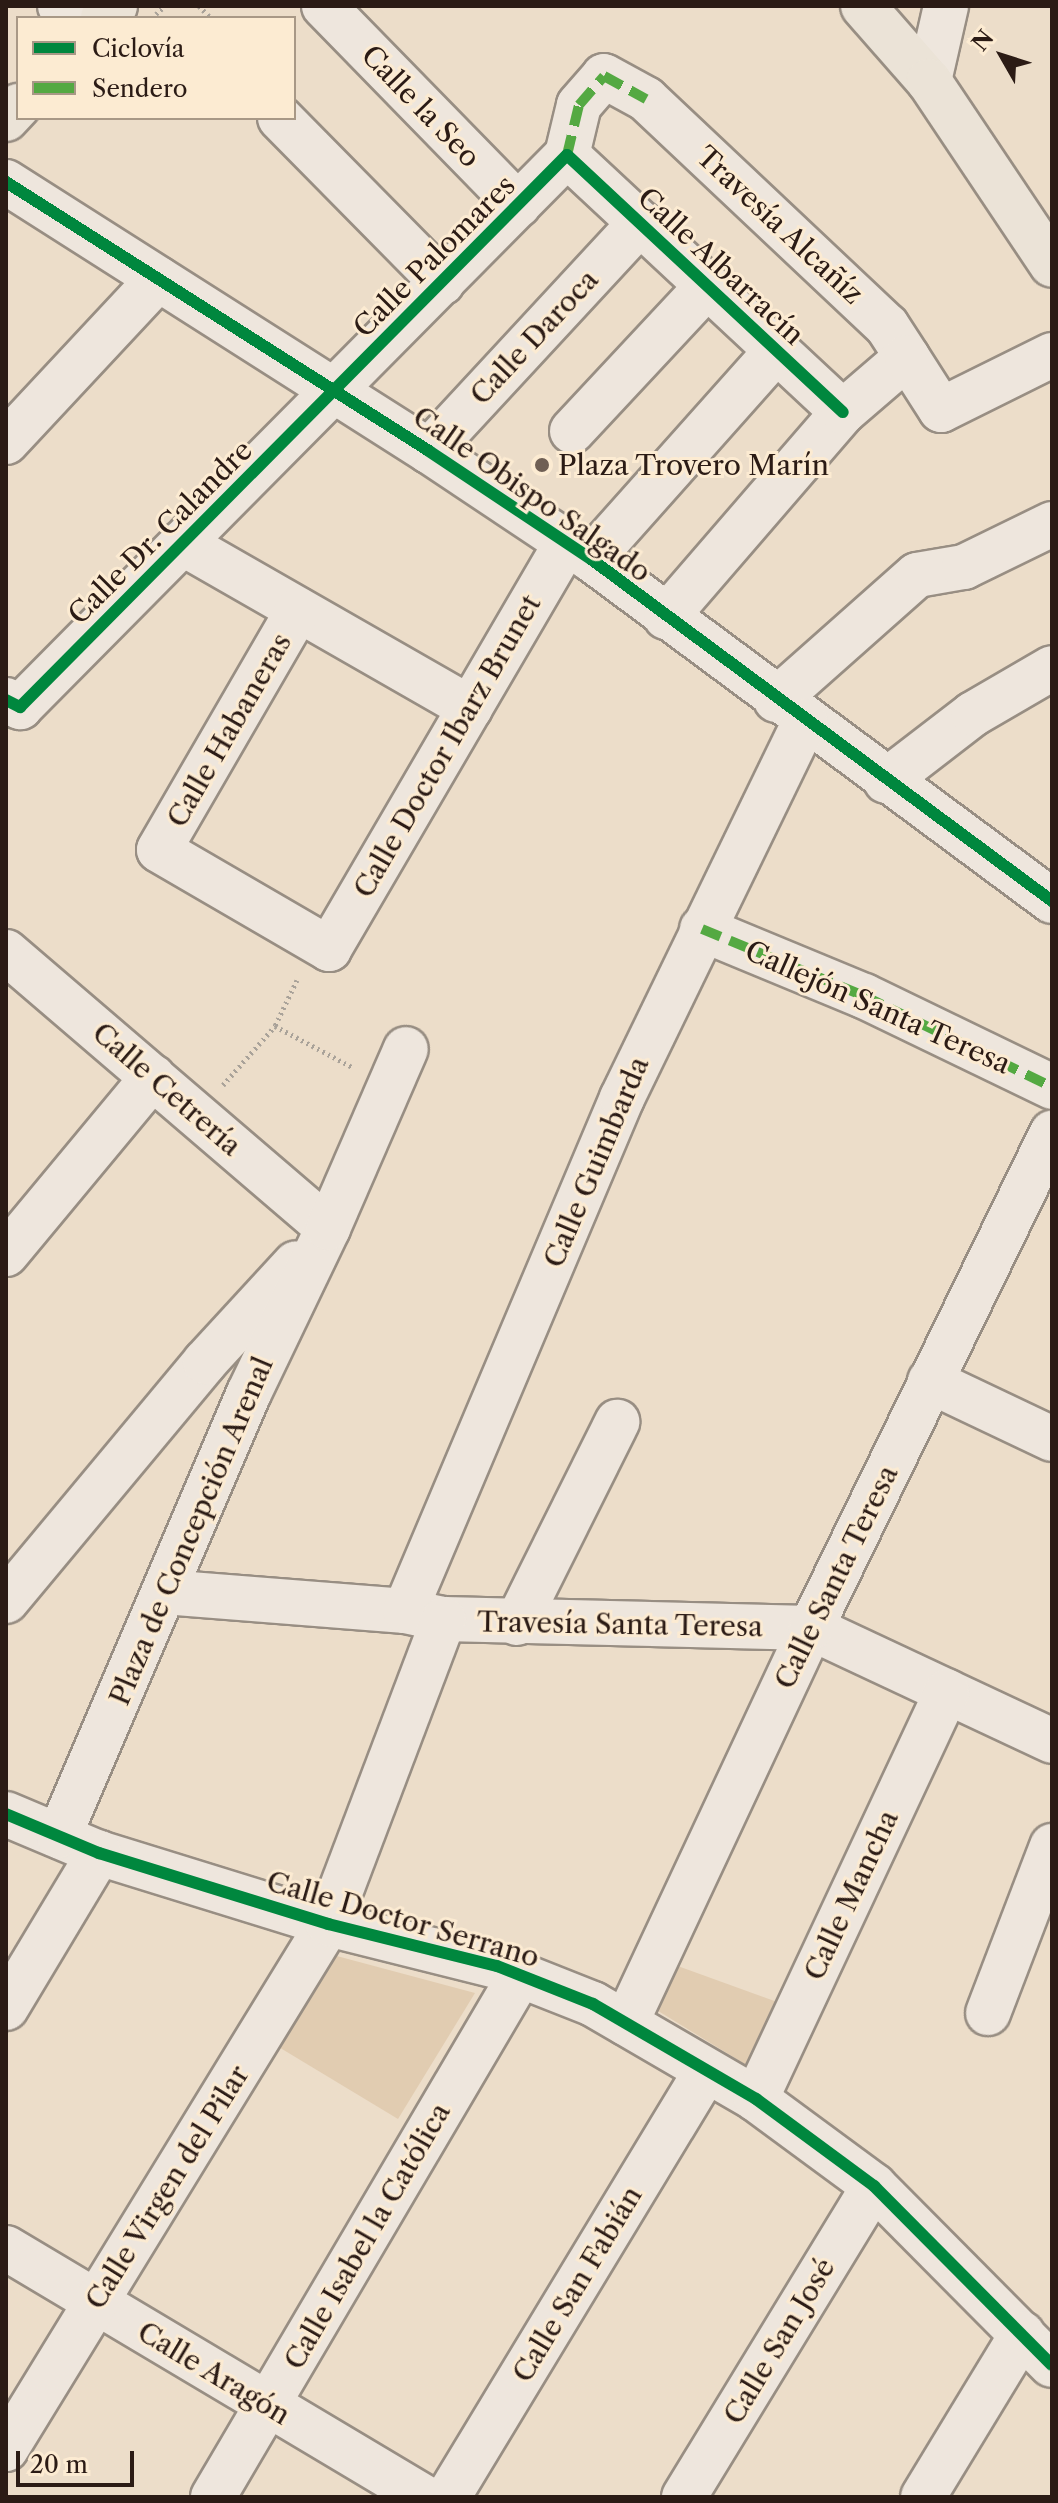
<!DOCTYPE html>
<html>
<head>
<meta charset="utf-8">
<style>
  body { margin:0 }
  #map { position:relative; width:1058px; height:2503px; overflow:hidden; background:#ecddc9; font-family:"Libre Caslon Text",serif }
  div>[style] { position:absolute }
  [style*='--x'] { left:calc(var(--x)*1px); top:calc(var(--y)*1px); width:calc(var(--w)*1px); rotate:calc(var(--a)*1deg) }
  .green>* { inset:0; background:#e1ccb1 }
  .path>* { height:5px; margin-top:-2.5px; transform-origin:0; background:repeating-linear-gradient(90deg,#a9a299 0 2px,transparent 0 6px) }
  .roads { filter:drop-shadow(2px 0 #988e83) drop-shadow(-2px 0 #988e83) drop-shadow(0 2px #988e83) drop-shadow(0 -2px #988e83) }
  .minor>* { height:44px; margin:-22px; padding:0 22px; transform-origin:22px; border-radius:22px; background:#eee6dd }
  .major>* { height:44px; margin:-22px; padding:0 22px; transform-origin:22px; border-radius:22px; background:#ebe3d7 }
  .quiet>* { height:10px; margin-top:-5px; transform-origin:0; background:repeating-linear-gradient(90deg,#54a942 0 20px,transparent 0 30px) }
  .cycleway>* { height:12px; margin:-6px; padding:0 6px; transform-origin:6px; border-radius:6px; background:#00873e }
  .dots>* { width:22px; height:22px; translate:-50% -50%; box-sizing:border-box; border:4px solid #fcebd2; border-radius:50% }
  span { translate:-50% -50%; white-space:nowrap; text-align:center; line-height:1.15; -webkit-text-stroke:6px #fcebd2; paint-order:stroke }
  .street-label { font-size:28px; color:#2b1b15 }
  .poi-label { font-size:28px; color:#2b1b15 }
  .left { translate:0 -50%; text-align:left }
  .frame { position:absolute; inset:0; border:8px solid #2b1b15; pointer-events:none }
  .legend { position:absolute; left:16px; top:16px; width:280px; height:104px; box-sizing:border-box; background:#fcebd2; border:2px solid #a89886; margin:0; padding:10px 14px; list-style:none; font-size:24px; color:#2b1b15 }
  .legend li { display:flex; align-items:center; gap:16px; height:40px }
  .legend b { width:40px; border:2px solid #a89886 }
  .north { position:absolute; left:962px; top:16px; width:80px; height:80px; -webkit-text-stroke:6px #fcebd2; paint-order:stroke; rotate:309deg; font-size:22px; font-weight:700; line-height:32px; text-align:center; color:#2b1b15 }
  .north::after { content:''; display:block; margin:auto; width:28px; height:36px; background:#2b1b15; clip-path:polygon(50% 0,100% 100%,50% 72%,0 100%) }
  .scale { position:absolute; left:16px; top:2451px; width:118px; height:36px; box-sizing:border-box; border:4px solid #2b1b15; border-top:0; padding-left:10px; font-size:24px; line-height:28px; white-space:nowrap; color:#2b1b15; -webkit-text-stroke:6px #fcebd2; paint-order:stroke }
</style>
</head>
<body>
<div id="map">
  <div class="green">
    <i style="clip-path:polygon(333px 1955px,475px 1993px,398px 2119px,277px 2046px)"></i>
    <i style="clip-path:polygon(675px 1965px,780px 2003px,748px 2066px,655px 2009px)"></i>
  </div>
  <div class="path">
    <i style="--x:199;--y:6;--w:17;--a:45"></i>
    <i style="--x:156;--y:14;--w:12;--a:-42"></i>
    <i style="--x:297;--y:980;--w:51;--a:115.6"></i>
    <i style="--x:275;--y:1026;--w:87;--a:28"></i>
    <i style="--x:223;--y:1085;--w:79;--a:-48.6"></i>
  </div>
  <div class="roads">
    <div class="minor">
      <i style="--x:60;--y:6;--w:18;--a:41"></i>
      <i style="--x:324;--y:6;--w:278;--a:45.7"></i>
      <i style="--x:929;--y:81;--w:77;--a:-77.2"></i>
      <i style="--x:280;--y:118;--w:231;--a:45.4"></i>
      <i style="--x:567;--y:155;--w:51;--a:-76.5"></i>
      <i style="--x:579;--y:105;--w:38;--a:-49"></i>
      <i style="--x:604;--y:76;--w:48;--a:28.7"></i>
      <i style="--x:646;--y:99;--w:331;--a:43.3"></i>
      <i style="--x:887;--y:326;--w:37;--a:57"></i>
      <i style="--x:567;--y:155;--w:377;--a:43"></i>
      <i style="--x:6;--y:182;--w:501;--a:32.45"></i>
      <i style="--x:429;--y:451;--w:195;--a:33.7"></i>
      <i style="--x:591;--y:559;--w:574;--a:36.57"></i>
      <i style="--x:572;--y:431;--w:198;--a:-47"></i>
      <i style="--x:6;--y:442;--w:223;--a:-47"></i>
      <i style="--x:429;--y:451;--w:311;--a:-47.2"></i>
      <i style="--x:182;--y:543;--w:332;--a:29.8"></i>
      <i style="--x:591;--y:559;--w:280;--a:-48.3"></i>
      <i style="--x:298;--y:610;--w:277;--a:120.1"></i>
      <i style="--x:159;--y:850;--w:197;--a:30.2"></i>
      <i style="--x:329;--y:949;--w:470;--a:-59.7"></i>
      <i style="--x:666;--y:617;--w:271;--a:-49.2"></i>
      <i style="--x:843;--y:412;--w:84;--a:-40.7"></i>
      <i style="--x:907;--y:357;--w:63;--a:57.3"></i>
      <i style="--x:941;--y:410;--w:124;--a:-26.4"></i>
      <i style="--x:6;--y:700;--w:16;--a:27"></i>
      <i style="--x:20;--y:707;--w:777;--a:-45.26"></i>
      <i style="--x:776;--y:700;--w:188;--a:-41.6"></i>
      <i style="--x:917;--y:575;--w:48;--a:-9.7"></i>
      <i style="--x:964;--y:567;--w:98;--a:-26"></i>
      <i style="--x:886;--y:781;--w:110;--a:-37.6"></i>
      <i style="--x:973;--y:714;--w:91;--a:-30.2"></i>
      <i style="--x:702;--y:929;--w:175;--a:22.5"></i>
      <i style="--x:864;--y:996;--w:209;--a:25.8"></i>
      <i style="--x:6;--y:952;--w:424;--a:40.6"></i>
      <i style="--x:6;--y:1254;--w:230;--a:-50.3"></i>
      <i style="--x:930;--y:1381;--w:135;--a:25.4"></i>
      <i style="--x:164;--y:1592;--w:242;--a:4.5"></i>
      <i style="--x:405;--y:1611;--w:40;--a:12"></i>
      <i style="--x:444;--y:1619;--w:367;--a:1.4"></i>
      <i style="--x:811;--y:1628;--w:266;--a:25.1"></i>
      <i style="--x:6;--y:1601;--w:311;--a:-50.2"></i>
      <i style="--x:205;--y:1362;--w:134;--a:-47.4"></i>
      <i style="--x:405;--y:1611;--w:557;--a:-67.07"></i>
      <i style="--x:622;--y:1098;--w:419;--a:-64.1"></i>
      <i style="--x:517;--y:1623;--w:225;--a:-63.5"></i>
      <i style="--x:6;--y:1814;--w:101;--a:22.8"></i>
      <i style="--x:99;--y:1853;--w:240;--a:17.2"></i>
      <i style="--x:328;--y:1924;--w:174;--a:14"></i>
      <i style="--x:497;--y:1966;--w:103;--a:21.6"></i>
      <i style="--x:593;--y:2004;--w:189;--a:30.2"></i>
      <i style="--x:756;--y:2099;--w:147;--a:36.4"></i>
      <i style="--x:874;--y:2186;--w:252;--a:45.2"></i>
      <i style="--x:59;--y:1836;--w:482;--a:-66.8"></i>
      <i style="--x:249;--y:1393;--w:183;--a:-64.4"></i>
      <i style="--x:328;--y:1228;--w:195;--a:-66.5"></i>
      <i style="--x:6;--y:2008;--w:181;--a:-59"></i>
      <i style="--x:988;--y:2013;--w:179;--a:-69"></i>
      <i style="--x:626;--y:2023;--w:436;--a:-64.9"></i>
      <i style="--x:811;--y:1628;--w:551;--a:-64.04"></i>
      <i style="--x:756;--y:2099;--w:450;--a:-64.9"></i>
      <i style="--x:6;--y:2248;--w:486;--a:30.8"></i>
      <i style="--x:6;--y:2449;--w:616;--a:-58.48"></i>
      <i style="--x:328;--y:1924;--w:326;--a:-69.2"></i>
      <i style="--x:213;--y:2497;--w:607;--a:-59.51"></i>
      <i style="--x:448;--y:2497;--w:498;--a:-58.8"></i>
      <i style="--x:684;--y:2497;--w:364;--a:-58.6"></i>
      <i style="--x:923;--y:2497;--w:191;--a:-58.7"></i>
    </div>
    <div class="major">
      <i style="--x:863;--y:6;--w:100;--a:48.7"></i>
      <i style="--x:929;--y:81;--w:221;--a:56.2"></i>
      <i style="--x:103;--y:18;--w:17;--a:-45"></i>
      <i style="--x:6;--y:119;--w:18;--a:-47"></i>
    </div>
  </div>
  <div class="quiet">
    <i style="--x:567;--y:155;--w:51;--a:-76.5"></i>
    <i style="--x:579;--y:105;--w:38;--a:-49"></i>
    <i style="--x:604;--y:76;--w:48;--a:28.7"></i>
    <i style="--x:702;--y:929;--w:175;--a:22.5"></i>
    <i style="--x:864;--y:996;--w:209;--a:25.8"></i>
  </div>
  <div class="cycleway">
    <i style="--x:6;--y:182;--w:501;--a:32.45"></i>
    <i style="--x:429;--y:451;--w:195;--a:33.7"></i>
    <i style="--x:591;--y:559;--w:574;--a:36.57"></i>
    <i style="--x:6;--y:700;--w:16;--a:27"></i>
    <i style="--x:20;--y:707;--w:777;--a:-45.26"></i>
    <i style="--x:567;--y:155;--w:377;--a:43"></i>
    <i style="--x:6;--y:1814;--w:101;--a:22.8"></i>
    <i style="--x:99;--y:1853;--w:240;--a:17.2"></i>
    <i style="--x:328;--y:1924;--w:174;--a:14"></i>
    <i style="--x:497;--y:1966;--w:103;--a:21.6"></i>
    <i style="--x:593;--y:2004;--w:189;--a:30.2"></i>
    <i style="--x:756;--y:2099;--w:147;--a:36.4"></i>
    <i style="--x:874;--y:2186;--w:252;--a:45.2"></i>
  </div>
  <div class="dots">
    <i style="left:542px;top:465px;background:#6f5f54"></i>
  </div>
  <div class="street-label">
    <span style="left:421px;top:106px;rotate:46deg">Calle la Seo</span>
    <span style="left:780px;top:225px;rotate:43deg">Travesía Alcañíz</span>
    <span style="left:434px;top:256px;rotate:-45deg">Calle Palomares</span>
    <span style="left:721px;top:266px;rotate:43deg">Calle Albarracín</span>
    <span style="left:534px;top:337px;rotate:-47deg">Calle Daroca</span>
    <span style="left:532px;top:494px;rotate:35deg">Calle Obispo Salgado</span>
    <span style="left:160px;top:532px;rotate:-45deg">Calle Dr. Calandre</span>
    <span style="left:229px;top:730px;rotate:-60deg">Calle Habaneras</span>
    <span style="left:447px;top:746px;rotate:-60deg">Calle Doctor Ibarz Brunet</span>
    <span style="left:878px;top:1007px;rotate:24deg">Callejón Santa Teresa</span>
    <span style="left:167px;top:1089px;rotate:41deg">Calle Cetrería</span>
    <span style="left:596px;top:1162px;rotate:-67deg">Calle Guimbarda</span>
    <span style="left:191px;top:1531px;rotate:-67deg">Plaza de Concepción Arenal</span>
    <span style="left:836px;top:1577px;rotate:-64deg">Calle Santa Teresa</span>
    <span style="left:620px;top:1624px;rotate:1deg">Travesía Santa Teresa</span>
    <span style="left:851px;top:1895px;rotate:-65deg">Calle Mancha</span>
    <span style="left:403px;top:1919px;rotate:16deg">Calle Doctor Serrano</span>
    <span style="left:167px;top:2187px;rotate:-58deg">Calle Virgen del Pilar</span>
    <span style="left:367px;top:2236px;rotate:-60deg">Calle Isabel la Católica</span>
    <span style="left:577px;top:2284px;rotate:-59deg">Calle San Fabián</span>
    <span style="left:779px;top:2341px;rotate:-59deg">Calle San José</span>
    <span style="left:214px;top:2373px;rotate:31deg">Calle Aragón</span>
  </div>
  <div class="poi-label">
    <span class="left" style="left:558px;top:465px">Plaza Trovero Marín</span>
  </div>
  <div class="frame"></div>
  <ul class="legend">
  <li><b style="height:10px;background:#00873e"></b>Ciclovía</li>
  <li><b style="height:10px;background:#54a942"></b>Sendero</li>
  </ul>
  <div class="north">N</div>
  <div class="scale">20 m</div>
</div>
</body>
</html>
